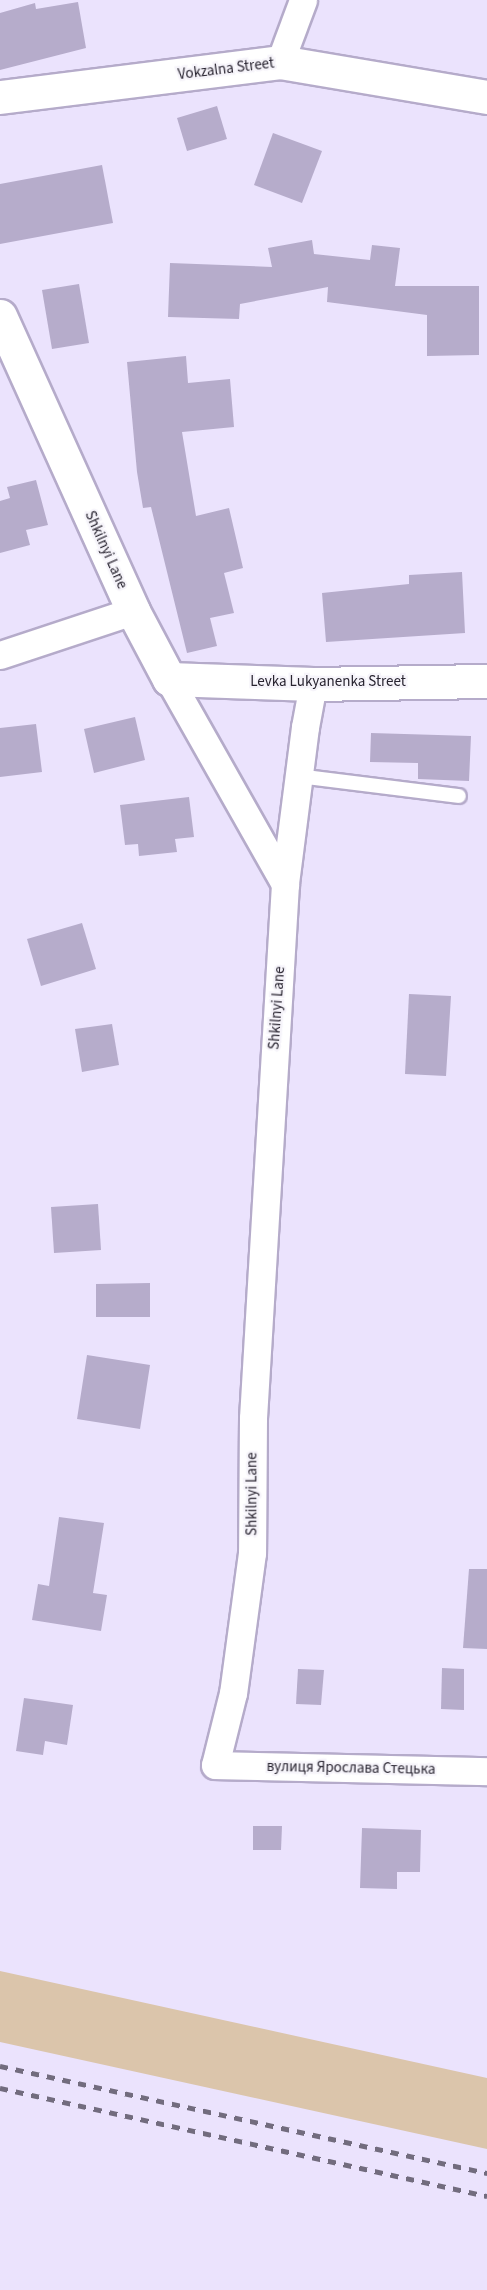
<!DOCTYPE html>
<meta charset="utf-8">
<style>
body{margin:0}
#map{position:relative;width:487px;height:2290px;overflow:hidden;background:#ebe3fd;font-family:"Source Sans 3",sans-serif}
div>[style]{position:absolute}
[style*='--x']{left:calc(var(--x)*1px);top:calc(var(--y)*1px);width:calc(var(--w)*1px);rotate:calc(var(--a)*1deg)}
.green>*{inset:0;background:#dbc5ab}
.building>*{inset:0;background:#b6accb}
.roads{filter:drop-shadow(2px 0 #b5abca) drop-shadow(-2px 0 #b5abca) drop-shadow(0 2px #b5abca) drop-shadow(0 -2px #b5abca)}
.lane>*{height:14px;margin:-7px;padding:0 7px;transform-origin:7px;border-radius:7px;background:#fff}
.street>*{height:27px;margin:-13.5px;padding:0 13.5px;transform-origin:13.5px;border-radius:13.5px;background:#fff}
.secondary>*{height:33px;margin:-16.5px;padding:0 16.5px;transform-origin:16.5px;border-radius:16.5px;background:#fff}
.rail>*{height:4.5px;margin-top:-2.25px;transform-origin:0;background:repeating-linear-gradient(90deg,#726c7e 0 8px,transparent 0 16px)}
span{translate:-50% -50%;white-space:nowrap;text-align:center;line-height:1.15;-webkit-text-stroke:4.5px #f6f4fa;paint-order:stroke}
.street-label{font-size:15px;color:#282430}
</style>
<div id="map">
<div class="green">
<i style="clip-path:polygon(0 1971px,487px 2078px,487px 2149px,0 2042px)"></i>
</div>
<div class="building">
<i style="clip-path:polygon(78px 2px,86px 48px,0 70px,0 13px,35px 3px,36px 9px)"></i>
<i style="clip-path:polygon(217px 106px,227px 139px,187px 151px,177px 118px)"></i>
<i style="clip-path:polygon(273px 133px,322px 151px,302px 203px,254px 185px)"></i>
<i style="clip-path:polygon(102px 165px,113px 223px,0 244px,0 184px)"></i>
<i style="clip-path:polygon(312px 240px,314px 254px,370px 260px,372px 245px,400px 248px,395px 286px,479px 286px,479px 355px,427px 356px,427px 315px,327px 302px,328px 287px,240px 304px,239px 319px,168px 317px,170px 263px,272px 267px,268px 248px)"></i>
<i style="clip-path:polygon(79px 284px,89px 343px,52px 349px,42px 290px)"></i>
<i style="clip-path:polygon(186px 356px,188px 383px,230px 379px,234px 427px,182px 432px,196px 516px,229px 508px,243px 568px,224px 573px,234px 613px,210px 618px,217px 646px,187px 653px,151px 507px,143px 508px,137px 472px,127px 362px)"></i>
<i style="clip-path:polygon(36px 480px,48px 525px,26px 530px,30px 545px,0 553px,0 501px,10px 498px,7px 487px)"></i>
<i style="clip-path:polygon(462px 572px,465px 633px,326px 642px,322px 593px,409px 584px,409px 575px)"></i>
<i style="clip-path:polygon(135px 717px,145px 760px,94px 773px,84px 729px)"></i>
<i style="clip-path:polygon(36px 724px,42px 772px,0 777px,0 728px)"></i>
<i style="clip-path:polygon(371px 733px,471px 736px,469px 781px,418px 779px,418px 763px,370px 762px)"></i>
<i style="clip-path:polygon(189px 797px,194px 837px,175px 839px,177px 852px,139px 856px,138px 844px,125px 845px,120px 805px)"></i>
<i style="clip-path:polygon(82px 923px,96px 969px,41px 986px,27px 939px)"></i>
<i style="clip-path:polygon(409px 994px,451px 996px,446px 1076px,405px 1074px)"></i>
<i style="clip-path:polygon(112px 1024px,119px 1065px,82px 1072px,75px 1029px)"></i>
<i style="clip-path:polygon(98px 1204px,101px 1250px,54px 1253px,51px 1207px)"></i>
<i style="clip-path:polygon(150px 1283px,150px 1317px,96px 1317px,96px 1284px)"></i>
<i style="clip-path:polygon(87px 1355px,150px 1365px,140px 1429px,77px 1419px)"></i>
<i style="clip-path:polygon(59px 1517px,104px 1523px,93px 1593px,107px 1595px,101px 1631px,32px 1620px,38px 1584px,49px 1586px)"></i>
<i style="clip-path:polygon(469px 1569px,487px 1569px,487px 1649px,463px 1648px)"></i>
<i style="clip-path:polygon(442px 1668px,464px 1669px,464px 1710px,441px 1709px)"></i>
<i style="clip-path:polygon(298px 1669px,324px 1670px,321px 1705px,296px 1704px)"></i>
<i style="clip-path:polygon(24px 1698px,73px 1705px,67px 1745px,45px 1741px,43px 1755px,16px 1751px)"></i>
<i style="clip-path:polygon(253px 1826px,282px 1826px,281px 1850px,253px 1850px)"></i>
<i style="clip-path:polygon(362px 1828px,421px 1830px,420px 1872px,397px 1872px,397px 1889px,360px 1888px)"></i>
</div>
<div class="roads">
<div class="lane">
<i style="--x:298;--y:776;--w:162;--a:7.1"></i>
</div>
<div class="street">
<i style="--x:280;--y:62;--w:66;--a:-69.6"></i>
<i style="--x:0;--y:655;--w:140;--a:-18.3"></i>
<i style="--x:169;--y:679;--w:236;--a:60.5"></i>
<i style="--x:313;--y:684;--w:44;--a:100.5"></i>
<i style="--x:305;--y:727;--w:158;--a:97.3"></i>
<i style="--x:285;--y:884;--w:535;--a:93.43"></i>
<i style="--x:253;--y:1418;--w:135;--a:90.4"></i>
<i style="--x:252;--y:1553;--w:141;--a:97.7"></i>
<i style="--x:233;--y:1693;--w:74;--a:104"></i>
<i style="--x:215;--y:1765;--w:272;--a:1.3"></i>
</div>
<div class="secondary">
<i style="--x:0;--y:97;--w:282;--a:-7.1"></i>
<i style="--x:280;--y:62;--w:210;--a:9.6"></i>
<i style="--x:0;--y:316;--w:324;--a:65.7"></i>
<i style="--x:133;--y:611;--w:77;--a:62.1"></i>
<i style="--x:169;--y:679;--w:144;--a:2"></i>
<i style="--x:313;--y:684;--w:174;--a:-1"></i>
</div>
</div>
<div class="rail">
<i style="--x:0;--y:2066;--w:499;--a:12.4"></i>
<i style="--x:0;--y:2088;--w:499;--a:12.5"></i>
</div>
<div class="street-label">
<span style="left:226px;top:69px;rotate:-7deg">Vokzalna Street</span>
<span style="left:106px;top:550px;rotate:66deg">Shkilnyi Lane</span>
<span style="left:328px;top:682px">Levka Lukyanenka Street</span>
<span style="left:277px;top:1008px;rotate:-86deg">Shkilnyi Lane</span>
<span style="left:252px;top:1494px;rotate:-90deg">Shkilnyi Lane</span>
<span style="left:351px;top:1768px;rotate:1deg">вулиця Ярослава Стецька</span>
</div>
</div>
